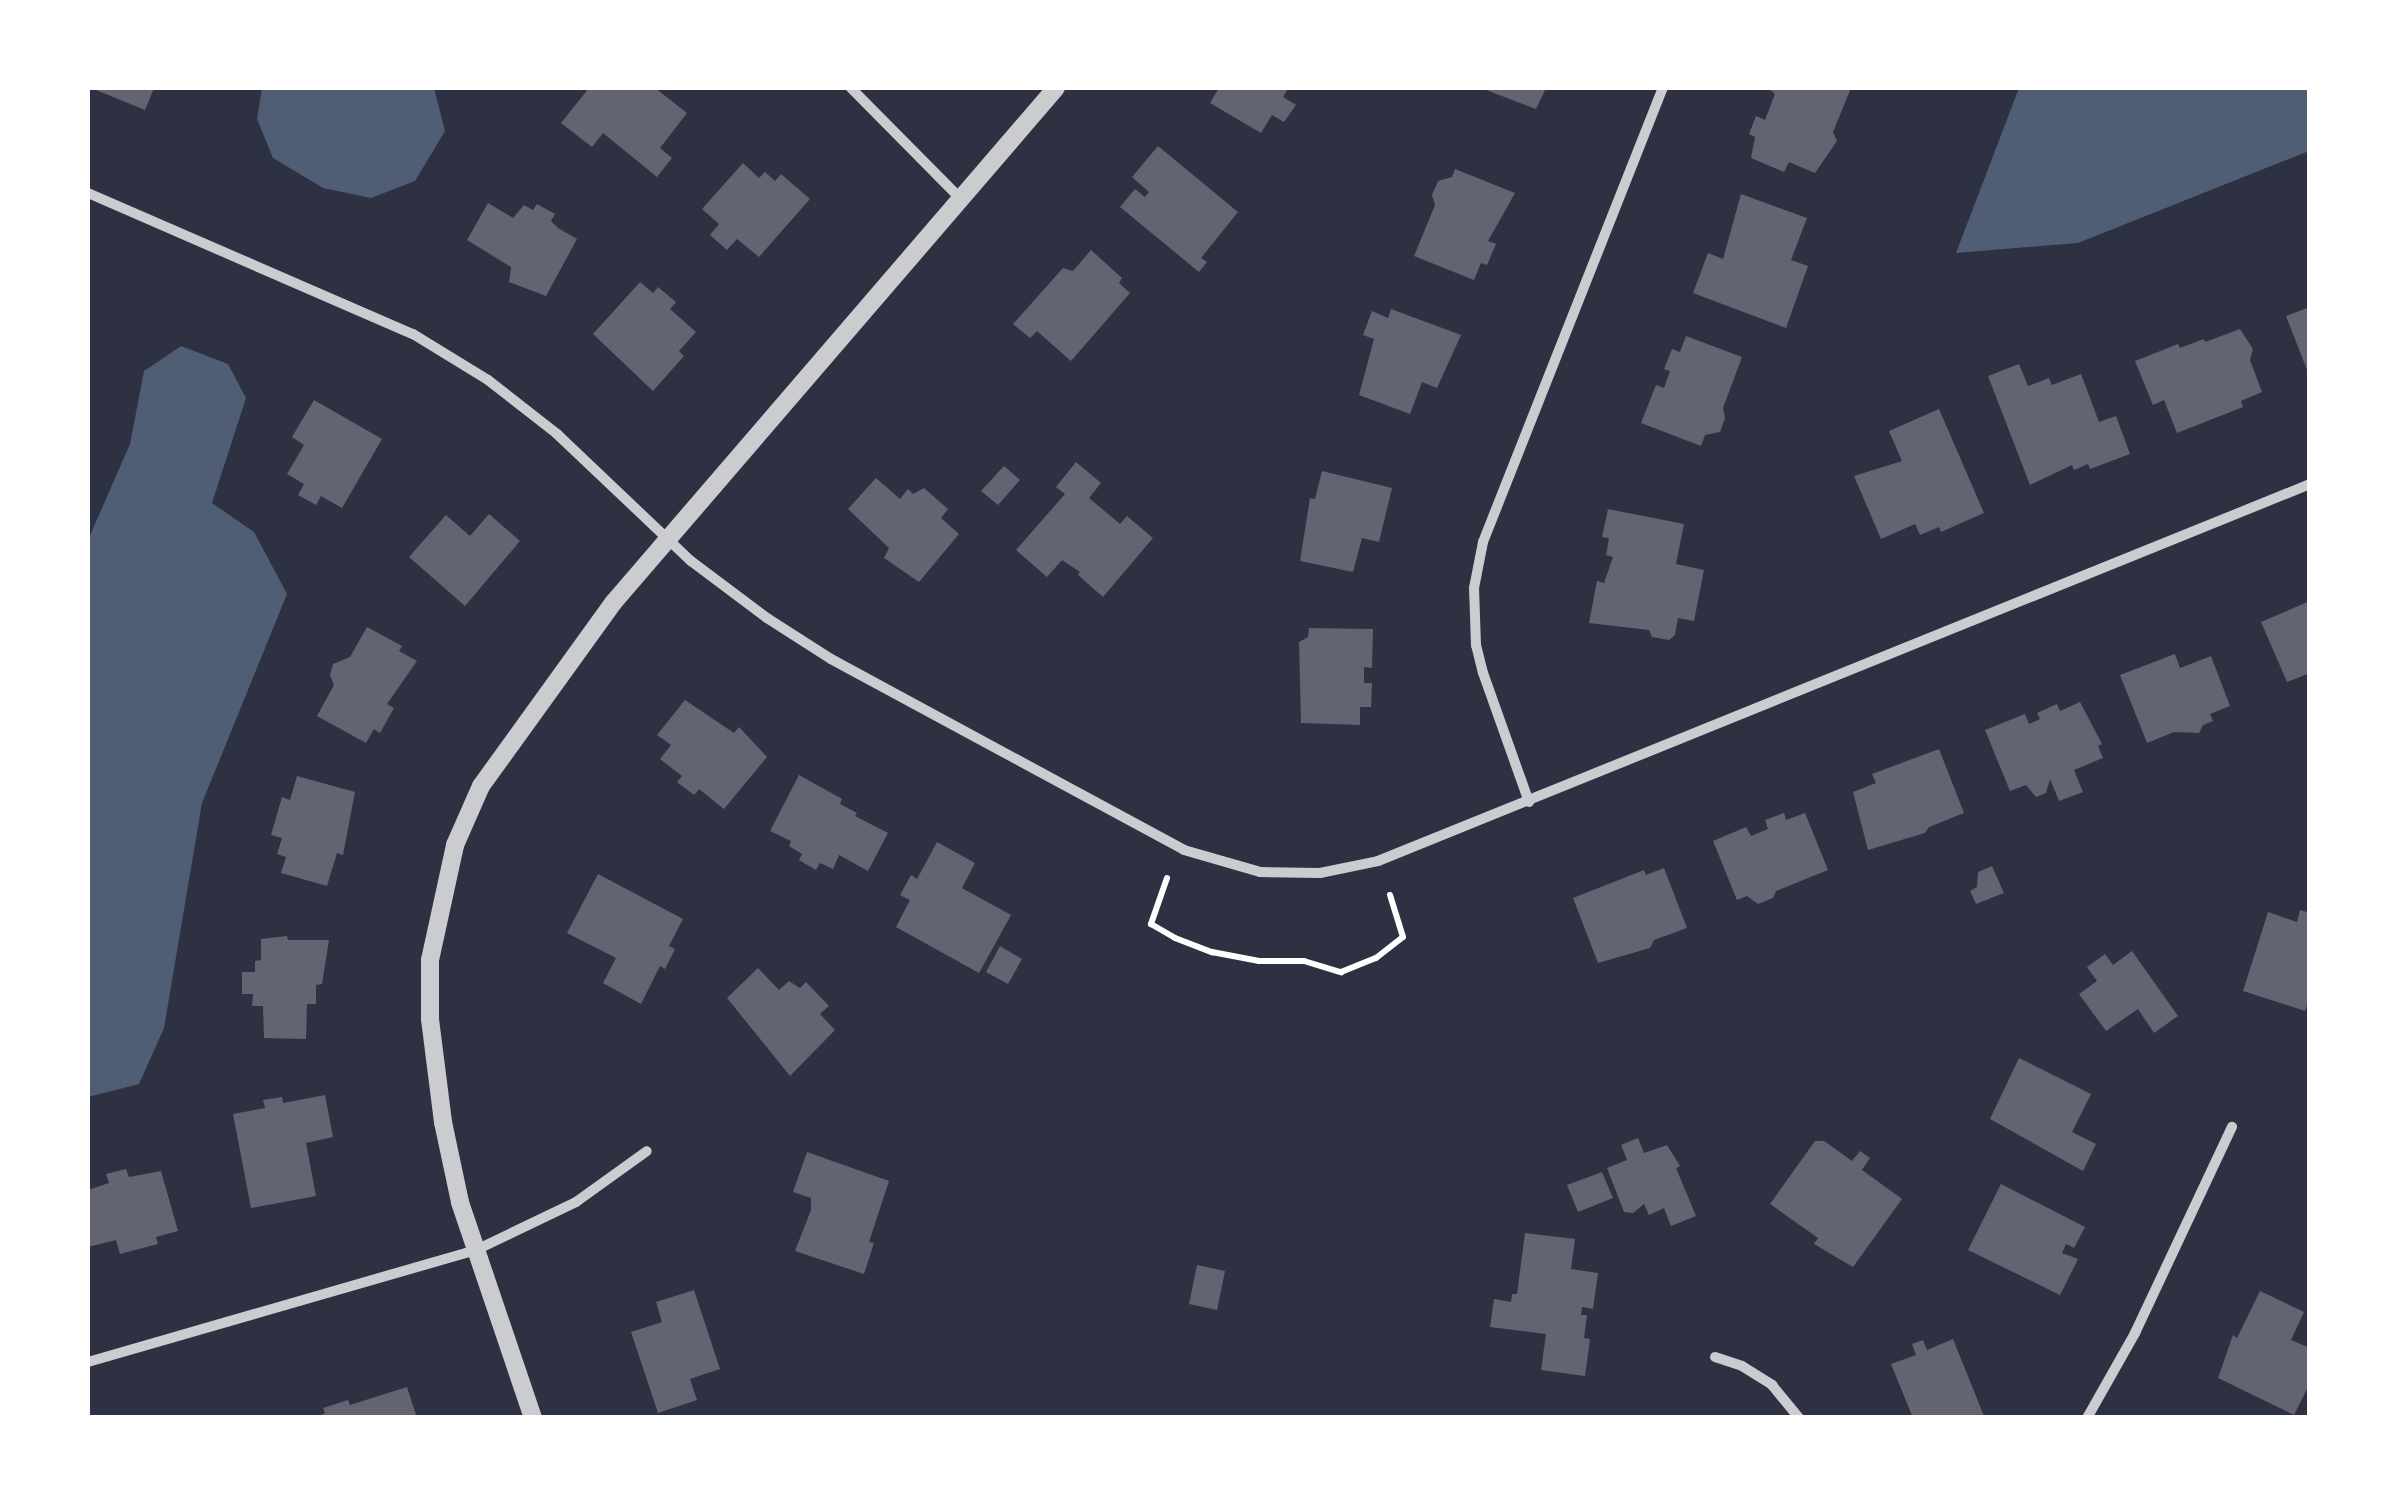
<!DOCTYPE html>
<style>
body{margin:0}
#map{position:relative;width:2397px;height:1505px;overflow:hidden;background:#2d3142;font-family:"Asap Condensed",sans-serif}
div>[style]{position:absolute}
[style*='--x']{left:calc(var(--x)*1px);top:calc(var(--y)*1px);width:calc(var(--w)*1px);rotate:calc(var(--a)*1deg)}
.water>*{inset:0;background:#4f5d75}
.building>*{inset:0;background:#626471}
.path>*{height:6px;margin:-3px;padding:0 3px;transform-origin:3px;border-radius:3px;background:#fff}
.minor>*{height:10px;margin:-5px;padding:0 5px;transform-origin:5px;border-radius:5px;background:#caccd0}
.tertiary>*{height:18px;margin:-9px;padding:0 9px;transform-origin:9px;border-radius:9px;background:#caccd0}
span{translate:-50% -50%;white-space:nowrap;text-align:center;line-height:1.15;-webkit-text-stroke:8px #fff;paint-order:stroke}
.frame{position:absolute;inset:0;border:90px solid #fff;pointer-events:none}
</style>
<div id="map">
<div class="water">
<i style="clip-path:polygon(262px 88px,434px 88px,445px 131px,415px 181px,371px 198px,323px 188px,273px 158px,257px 119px)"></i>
<i style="clip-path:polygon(2019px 88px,2309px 88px,2309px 151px,2078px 243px,1956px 253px)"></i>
<i style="clip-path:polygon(181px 346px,228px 364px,246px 398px,212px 503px,254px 532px,287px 594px,202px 803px,164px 1028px,139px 1084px,88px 1097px,88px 540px,130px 444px,144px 371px)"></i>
</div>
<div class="building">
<i style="clip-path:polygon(91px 88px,154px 88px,145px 110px)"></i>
<i style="clip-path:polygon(589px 88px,655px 88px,687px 113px,660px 148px,672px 158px,657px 177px,603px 133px,592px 147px,561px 123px)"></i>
<i style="clip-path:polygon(1219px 88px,1288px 88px,1283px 97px,1296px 105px,1284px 122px,1272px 115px,1261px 133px,1210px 103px)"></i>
<i style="clip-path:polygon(1481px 88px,1546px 88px,1536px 109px)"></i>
<i style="clip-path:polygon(1768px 88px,1851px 88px,1833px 132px,1837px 141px,1815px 173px,1789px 162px,1784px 172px,1751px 158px,1755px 137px,1749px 134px,1756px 116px,1765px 120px,1775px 94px)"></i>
<i style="clip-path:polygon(1158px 146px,1238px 212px,1201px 258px,1207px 262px,1199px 272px,1120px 207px,1135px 189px,1145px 197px,1149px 192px,1132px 177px)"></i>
<i style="clip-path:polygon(743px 163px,759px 178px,765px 172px,775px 181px,781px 174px,810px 199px,759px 257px,737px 239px,727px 250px,710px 235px,719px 224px,702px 209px)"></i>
<i style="clip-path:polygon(1455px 169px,1515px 193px,1488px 241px,1496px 244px,1487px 265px,1481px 263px,1474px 280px,1414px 256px,1435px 205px,1432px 195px,1438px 181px,1452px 177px)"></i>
<i style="clip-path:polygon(1741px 194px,1807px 218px,1791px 260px,1808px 266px,1786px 328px,1693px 293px,1708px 253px,1723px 259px)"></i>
<i style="clip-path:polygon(488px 203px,513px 218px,524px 205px,533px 210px,537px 204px,555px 214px,551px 221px,558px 228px,577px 239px,546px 296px,509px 282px,511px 267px,467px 240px)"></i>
<i style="clip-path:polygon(1091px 250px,1122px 278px,1119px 283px,1130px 293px,1071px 361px,1037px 331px,1030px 338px,1013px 324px,1063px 268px,1073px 271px)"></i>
<i style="clip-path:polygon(640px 282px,653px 293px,658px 287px,676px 302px,670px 309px,696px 332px,679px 351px,684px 356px,653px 391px,593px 334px)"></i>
<i style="clip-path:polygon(2310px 307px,2310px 375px,2309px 375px,2286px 316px)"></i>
<i style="clip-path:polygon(1391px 309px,1461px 335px,1437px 388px,1422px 382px,1410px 414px,1359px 395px,1374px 339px,1363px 335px,1372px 311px,1388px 318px)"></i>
<i style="clip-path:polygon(2240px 329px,2253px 349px,2250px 360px,2262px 392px,2241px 401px,2243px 407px,2177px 433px,2164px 400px,2153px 405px,2135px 361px,2178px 344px,2180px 348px,2204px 339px,2205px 342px)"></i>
<i style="clip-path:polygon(1686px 336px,1742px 357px,1723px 408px,1725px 418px,1720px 432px,1705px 435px,1701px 446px,1641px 423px,1656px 385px,1664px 388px,1670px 371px,1664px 369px,1672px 349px,1680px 352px)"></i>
<i style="clip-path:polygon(2019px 364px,2028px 386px,2049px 378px,2052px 385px,2081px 374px,2099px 422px,2116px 416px,2130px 454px,2090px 469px,2088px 464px,2074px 470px,2072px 465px,2030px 485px,1988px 376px)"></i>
<i style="clip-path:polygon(314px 400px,382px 439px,342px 508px,321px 496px,316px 505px,298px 495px,304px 484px,287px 474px,304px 445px,292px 437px)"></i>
<i style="clip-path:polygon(1939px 409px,1984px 513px,1941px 532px,1939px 527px,1920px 535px,1915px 524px,1881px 539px,1854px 476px,1902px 461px,1889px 431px)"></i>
<i style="clip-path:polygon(1076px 462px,1101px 483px,1089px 498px,1120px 524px,1127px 516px,1153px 538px,1103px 597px,1078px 575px,1080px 572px,1062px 560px,1047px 577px,1016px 550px,1065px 494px,1056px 487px)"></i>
<i style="clip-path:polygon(1004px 466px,1020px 480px,998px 505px,981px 491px)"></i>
<i style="clip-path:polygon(1322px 471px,1392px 488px,1379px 542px,1362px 538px,1353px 572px,1300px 561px,1310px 498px,1315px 499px)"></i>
<i style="clip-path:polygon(876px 478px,900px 499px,908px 489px,913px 494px,924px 488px,948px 509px,941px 518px,959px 534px,919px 582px,884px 558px,889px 548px,848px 509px)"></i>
<i style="clip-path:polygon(1608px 509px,1684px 524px,1676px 564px,1704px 570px,1694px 621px,1678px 618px,1675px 635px,1669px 640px,1652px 637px,1649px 630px,1589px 623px,1597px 581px,1604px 583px,1613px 557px,1606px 555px,1609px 538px,1602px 537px)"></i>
<i style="clip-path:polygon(489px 514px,520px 541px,465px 606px,409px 557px,446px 515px,470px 536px)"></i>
<i style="clip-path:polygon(2310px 601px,2310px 673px,2287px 682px,2261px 622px)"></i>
<i style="clip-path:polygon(367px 627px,402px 646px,399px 651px,417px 661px,387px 704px,394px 708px,380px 733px,374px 729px,366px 743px,317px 716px,334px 685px,330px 675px,333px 664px,350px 657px)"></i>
<i style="clip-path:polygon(1309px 628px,1373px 629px,1372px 668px,1364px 667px,1364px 683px,1372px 683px,1371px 707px,1360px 707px,1360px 725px,1301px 723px,1299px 642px,1308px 637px)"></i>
<i style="clip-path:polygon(2175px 654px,2180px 668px,2211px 656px,2230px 706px,2210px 714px,2213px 721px,2203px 725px,2199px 733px,2174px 732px,2147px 743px,2120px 675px)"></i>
<i style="clip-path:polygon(685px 700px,734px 733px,739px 727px,767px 757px,724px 809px,699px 789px,694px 795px,677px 782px,682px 776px,660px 759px,671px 745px,657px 735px)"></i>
<i style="clip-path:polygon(2080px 702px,2102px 744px,2098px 746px,2103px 758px,2074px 770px,2083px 792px,2059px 801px,2050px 779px,2046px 793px,2036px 797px,2026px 785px,2010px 791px,1985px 730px,2025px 714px,2029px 724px,2040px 719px,2037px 713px,2057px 704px,2060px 711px)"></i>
<i style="clip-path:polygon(1939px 749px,1964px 813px,1929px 827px,1925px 833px,1868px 850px,1853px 792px,1876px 783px,1872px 774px)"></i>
<i style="clip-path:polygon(799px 775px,842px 799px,840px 804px,857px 813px,855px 816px,888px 833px,868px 871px,839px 855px,833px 869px,820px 863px,816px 870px,799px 860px,802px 854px,789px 846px,791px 841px,770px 831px)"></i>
<i style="clip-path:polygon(297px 776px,355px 792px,343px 855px,337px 853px,327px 886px,281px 873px,286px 857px,277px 854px,282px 838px,271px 835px,282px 797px,290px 800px)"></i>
<i style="clip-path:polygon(1784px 813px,1786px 820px,1805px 813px,1828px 870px,1776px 891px,1773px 898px,1758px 904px,1747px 896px,1737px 900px,1713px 841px,1746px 827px,1751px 836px,1768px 829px,1765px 820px)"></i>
<i style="clip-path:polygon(937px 842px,975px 863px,962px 888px,1011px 915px,979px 973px,896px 927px,910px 900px,900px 895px,911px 875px,917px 879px)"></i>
<i style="clip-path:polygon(1992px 866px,2004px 893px,1976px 904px,1970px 891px,1977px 887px,1978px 872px)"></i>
<i style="clip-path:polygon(1664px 868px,1687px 928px,1654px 940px,1650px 948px,1598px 963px,1573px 898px,1644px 870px,1646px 875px)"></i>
<i style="clip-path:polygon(598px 874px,683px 919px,669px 946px,675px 949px,665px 969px,660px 966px,641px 1004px,603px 983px,616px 958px,567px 933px)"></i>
<i style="clip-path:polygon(2300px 910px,2310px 913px,2310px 997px,2305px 1011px,2243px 991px,2268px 912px,2297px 922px)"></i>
<i style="clip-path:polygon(287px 936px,288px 940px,329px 940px,322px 984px,316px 985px,316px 1004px,307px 1004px,306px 1039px,264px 1038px,263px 1006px,252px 1006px,253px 994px,242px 994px,242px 972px,255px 972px,255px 961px,261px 960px,261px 939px)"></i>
<i style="clip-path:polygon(1000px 946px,1022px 959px,1008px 984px,986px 972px)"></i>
<i style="clip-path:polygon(2132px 951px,2178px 1016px,2154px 1033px,2138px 1009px,2106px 1031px,2079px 994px,2097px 981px,2087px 967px,2105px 954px,2113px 965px)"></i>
<i style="clip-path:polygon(758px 968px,779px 990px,789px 981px,800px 988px,806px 982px,829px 1006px,820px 1014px,835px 1030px,790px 1076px,727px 998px)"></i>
<i style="clip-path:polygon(2019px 1058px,2091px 1094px,2072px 1132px,2096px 1144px,2083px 1171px,1990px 1119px)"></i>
<i style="clip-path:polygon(325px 1095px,333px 1137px,306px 1143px,316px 1196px,251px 1208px,233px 1114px,265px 1108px,263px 1100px,282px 1097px,283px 1103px)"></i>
<i style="clip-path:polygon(1638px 1138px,1644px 1153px,1667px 1145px,1680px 1166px,1676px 1168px,1696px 1216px,1671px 1226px,1664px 1208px,1649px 1215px,1644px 1204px,1633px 1213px,1624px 1212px,1607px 1168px,1627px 1160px,1621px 1145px)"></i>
<i style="clip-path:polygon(1815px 1141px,1824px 1141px,1852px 1161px,1860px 1151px,1870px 1158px,1862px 1170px,1902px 1199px,1853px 1267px,1814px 1244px,1818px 1238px,1770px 1204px)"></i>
<i style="clip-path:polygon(807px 1152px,889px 1181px,869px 1242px,874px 1243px,864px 1274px,795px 1251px,811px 1210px,811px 1198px,793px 1192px)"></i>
<i style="clip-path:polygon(126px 1169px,129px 1177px,161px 1171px,178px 1231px,156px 1237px,158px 1244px,120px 1254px,116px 1240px,88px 1247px,88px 1190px,109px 1183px,106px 1174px)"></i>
<i style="clip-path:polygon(1602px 1172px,1613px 1198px,1578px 1212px,1567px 1185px)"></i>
<i style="clip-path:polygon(2001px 1184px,2085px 1227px,2074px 1248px,2066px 1244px,2062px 1253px,2078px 1259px,2060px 1295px,1968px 1250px)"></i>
<i style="clip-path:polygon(1525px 1233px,1575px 1239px,1571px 1269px,1598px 1273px,1593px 1309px,1582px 1307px,1581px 1315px,1587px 1315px,1584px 1338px,1590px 1339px,1585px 1376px,1541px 1370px,1546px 1334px,1490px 1327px,1494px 1299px,1511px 1302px,1512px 1294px,1517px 1294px)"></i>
<i style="clip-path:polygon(1197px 1265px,1225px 1271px,1217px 1310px,1189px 1304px)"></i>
<i style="clip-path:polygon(694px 1290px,720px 1369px,690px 1379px,697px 1400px,658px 1413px,631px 1332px,662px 1322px,656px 1302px)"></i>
<i style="clip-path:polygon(2260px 1291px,2304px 1312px,2291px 1340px,2310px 1348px,2310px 1383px,2294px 1415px,2218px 1378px,2233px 1335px,2237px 1338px)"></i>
<i style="clip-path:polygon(1953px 1339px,1984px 1416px,1913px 1418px,1891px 1364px,1916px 1355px,1912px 1344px,1923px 1340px,1927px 1350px)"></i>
<i style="clip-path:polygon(407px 1387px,417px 1418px,315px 1418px,325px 1413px,323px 1408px,348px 1400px,350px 1405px)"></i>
</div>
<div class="path">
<i style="--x:1167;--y:878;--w:49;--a:109.2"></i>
<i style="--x:1151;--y:924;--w:28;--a:30"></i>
<i style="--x:1175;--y:938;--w:40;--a:21"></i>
<i style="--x:1212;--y:952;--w:48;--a:10.8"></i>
<i style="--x:1259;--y:961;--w:45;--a:0"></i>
<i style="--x:1304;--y:961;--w:39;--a:17"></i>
<i style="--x:1341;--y:972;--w:38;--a:-22"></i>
<i style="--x:1376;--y:958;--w:34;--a:-38"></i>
<i style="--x:1403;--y:937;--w:44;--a:-107.2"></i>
</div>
<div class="minor">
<i style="--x:851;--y:88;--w:156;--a:45.3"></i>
<i style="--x:88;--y:193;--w:354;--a:23.5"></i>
<i style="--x:413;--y:334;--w:88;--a:31.5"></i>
<i style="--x:488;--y:380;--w:88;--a:38"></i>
<i style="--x:557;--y:434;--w:185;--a:43.5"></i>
<i style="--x:691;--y:561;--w:95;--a:36.9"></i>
<i style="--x:767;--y:618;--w:76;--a:32.6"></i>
<i style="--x:831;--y:659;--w:401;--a:28.4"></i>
<i style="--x:1184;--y:850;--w:79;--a:16.1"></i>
<i style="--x:1260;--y:872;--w:60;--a:1"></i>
<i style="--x:1320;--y:873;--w:59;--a:-11.7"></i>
<i style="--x:1378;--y:861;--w:1005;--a:-22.02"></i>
<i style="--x:1529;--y:802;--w:137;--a:-109.6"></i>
<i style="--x:1483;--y:673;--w:29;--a:-104"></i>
<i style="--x:1476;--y:645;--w:57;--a:-92"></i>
<i style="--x:1474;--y:588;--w:47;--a:-78.9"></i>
<i style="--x:1483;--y:542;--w:488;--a:-68.4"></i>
<i style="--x:1715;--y:1357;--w:28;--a:18"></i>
<i style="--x:1742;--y:1366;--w:36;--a:32"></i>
<i style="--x:1772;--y:1385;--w:43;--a:50.7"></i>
<i style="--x:88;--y:1362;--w:404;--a:-16.1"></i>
<i style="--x:476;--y:1250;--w:111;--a:-25.6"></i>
<i style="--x:576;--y:1202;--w:87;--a:-35.7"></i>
<i style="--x:2087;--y:1418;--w:98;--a:-60.5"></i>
<i style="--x:2135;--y:1333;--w:228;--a:-64.8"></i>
</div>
<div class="tertiary">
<i style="--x:533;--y:1418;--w:228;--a:-108.7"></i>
<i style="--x:460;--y:1202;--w:82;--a:-102"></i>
<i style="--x:443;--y:1122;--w:104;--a:-97.2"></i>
<i style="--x:430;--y:1019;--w:59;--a:-90"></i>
<i style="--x:430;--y:960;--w:118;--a:-77.7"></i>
<i style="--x:455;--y:845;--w:64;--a:-66.2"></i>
<i style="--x:481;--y:786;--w:226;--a:-54.2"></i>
<i style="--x:613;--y:603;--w:679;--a:-49.3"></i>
</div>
<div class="frame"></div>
</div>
